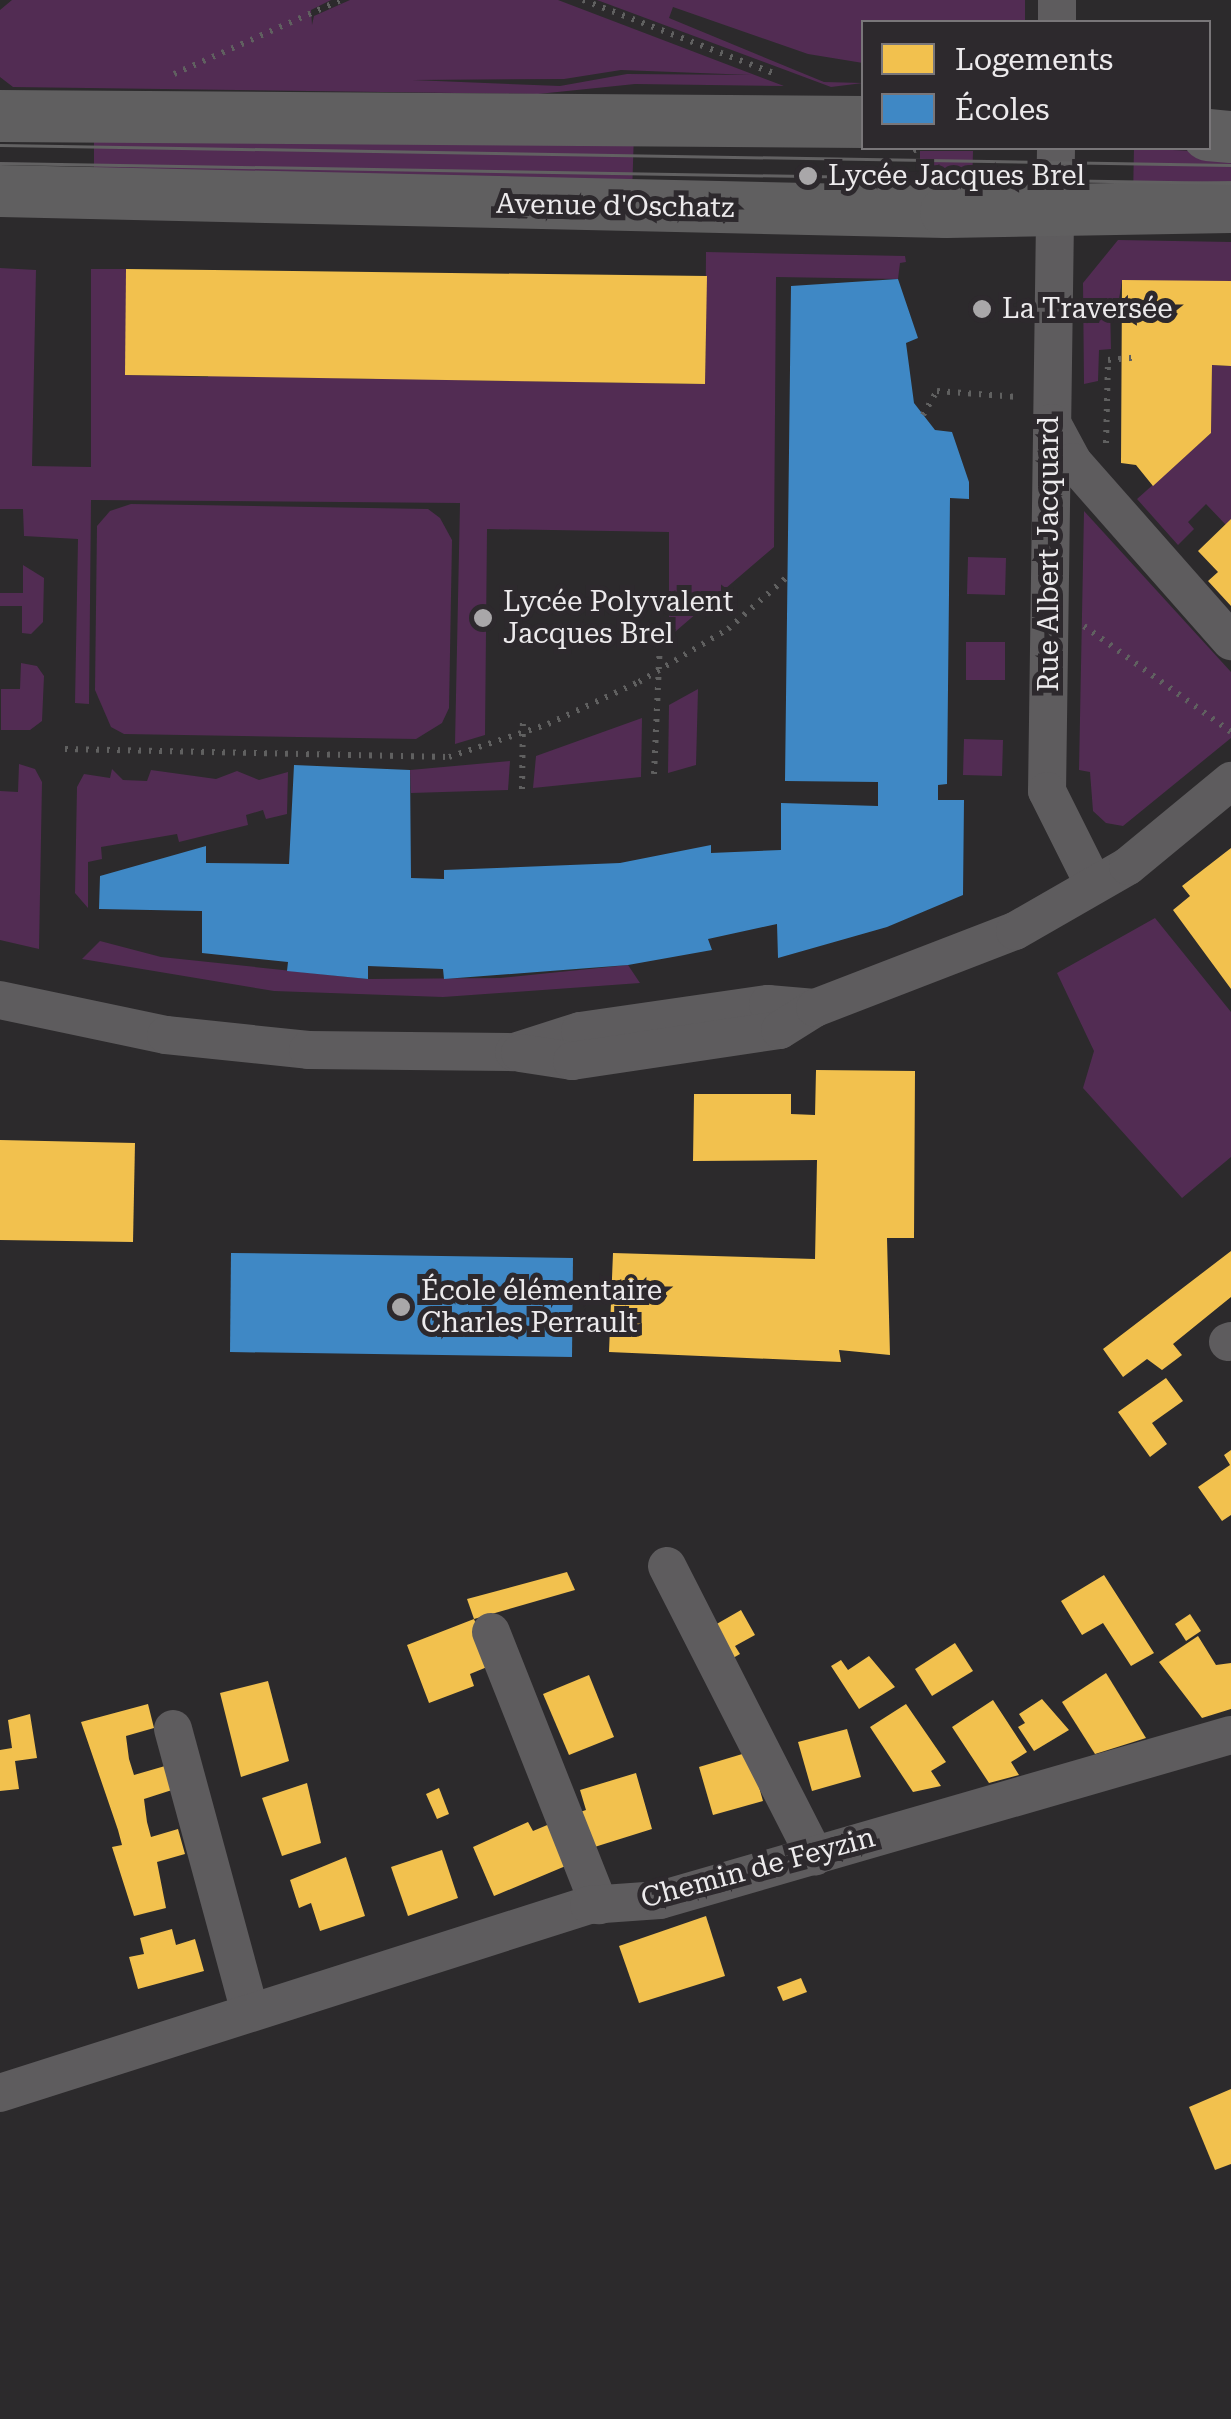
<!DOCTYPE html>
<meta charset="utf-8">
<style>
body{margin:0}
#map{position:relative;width:1231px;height:2419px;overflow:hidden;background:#2c2a2c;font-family:"Roboto Serif",serif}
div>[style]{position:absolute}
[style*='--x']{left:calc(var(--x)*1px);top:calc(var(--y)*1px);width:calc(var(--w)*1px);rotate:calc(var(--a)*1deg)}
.green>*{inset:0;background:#522c53}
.homes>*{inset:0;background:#f2c14e}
.schools>*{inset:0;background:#3f88c5}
.path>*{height:6px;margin-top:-3px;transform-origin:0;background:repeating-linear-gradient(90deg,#606060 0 2.5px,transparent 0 10.5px)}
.street>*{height:38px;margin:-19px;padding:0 19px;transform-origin:19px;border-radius:19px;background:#5e5c5e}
.secondary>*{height:52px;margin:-26px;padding:0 26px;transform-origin:26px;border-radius:26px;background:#605f60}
.tram>*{height:2.5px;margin:-1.25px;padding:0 1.25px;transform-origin:1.25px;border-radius:1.25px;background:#626162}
.dots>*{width:28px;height:28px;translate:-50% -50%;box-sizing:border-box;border:5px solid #2d292d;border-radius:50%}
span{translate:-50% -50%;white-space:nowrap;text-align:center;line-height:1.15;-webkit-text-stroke:10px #2d292d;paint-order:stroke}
.poi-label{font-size:28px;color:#eceaec}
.left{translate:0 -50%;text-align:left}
.street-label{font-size:28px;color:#eceaec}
.legend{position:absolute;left:861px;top:20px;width:350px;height:130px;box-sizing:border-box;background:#2d292d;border:2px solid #797679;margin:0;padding:12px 18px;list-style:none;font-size:30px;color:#eceaec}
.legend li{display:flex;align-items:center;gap:20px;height:50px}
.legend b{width:50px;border:2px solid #797679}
</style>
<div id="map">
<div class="green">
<i style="clip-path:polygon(evenodd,12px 0,331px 0,311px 10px,312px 25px,314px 16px,350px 0,558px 0,784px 86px,635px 84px,538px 94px,13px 87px,0 77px,0 10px,12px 0,621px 70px,752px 75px,627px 74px,560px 86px,412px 80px,564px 79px,621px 70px)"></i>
<i style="clip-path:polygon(597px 0,1025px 0,1025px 22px,864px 22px,863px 63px,808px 54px,673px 7px,669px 18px,824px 82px,863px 83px,831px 87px)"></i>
<i style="clip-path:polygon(94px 132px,634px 132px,632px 195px,94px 179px)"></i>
<i style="clip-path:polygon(1134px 148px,1231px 153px,1231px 190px,1133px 197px)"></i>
<i style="clip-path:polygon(920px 151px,973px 151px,972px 186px,920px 183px)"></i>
<i style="clip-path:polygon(1118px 240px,1231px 242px,1231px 281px,1122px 281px,1118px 305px,1110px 306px,1111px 349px,1099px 350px,1098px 381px,1084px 384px,1083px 283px)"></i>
<i style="clip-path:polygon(706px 252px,905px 256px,906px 262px,900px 263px,898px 279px,776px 277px,774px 547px,669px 637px,669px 532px,487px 529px,485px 735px,455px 744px,460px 503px,91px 500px,89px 704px,75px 703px,78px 539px,24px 536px,23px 509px,0 509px,0 268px,36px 270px,32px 466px,91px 467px,91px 269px,126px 269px,126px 375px,208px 377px,212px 335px,291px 377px,374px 379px,456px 273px,456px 380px,705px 384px)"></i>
<i style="clip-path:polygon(1212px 365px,1231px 366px,1231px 519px,1226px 525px,1206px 504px,1188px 522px,1194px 529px,1178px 545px,1137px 499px,1211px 433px)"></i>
<i style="clip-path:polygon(131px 504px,428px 509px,440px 518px,452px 540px,449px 708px,442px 723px,416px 739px,124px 734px,111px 727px,95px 690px,97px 526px,110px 511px)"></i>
<i style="clip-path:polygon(1084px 511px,1231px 672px,1231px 738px,1123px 826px,1106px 823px,1093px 811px,1090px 772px,1079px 770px)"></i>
<i style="clip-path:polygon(968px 557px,1006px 558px,1005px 595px,967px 594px)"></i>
<i style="clip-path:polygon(23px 565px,44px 578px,43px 622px,31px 634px,22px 633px,22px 606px,0 606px,0 593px,23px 593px)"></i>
<i style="clip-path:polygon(966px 642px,1005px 642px,1005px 680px,966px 680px)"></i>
<i style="clip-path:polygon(21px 663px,37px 666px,44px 676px,42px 721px,30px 730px,1px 730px,1px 689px,20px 689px)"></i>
<i style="clip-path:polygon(698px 689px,696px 765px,668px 773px,669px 705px)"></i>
<i style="clip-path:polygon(642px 718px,641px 777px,533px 788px,536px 756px)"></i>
<i style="clip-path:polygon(964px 739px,1003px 740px,1002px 776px,963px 775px)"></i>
<i style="clip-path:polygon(510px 761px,508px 790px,411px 793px,410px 770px)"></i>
<i style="clip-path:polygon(19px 764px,35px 769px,42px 782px,39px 949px,0 940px,0 791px,18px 792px)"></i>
<i style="clip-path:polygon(112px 769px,123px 780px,147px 781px,151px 770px,216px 779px,237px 771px,259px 780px,288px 772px,287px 814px,266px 819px,263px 810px,246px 815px,248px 825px,179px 842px,177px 834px,101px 847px,102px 859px,88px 862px,88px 908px,75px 893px,77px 787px,84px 774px,110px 778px)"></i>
<i style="clip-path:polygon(1155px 918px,1231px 1012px,1231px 1157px,1182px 1198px,1083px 1088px,1094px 1051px,1057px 973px)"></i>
<i style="clip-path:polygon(100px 941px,161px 957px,368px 979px,500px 978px,628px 965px,640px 983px,443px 997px,274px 991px,82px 959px)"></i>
</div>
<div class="homes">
<i style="clip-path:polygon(126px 269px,707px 276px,705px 384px,125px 375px)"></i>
<i style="clip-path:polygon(1122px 280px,1231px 281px,1231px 366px,1212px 365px,1211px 433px,1153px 486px,1136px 465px,1121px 463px)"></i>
<i style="clip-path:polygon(1231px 519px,1231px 606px,1208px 581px,1218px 572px,1198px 551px)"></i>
<i style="clip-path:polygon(1231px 848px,1231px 989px,1173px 910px,1190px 896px,1182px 886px)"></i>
<i style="clip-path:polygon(816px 1070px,915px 1071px,914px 1238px,887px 1238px,890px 1355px,839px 1350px,841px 1362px,609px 1352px,613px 1253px,815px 1259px,817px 1160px,693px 1161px,694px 1094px,791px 1094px,791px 1114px,815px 1115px)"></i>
<i style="clip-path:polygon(0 1140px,135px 1143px,133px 1242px,0 1240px)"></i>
<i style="clip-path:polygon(1231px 1251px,1231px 1297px,1173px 1344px,1182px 1355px,1162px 1370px,1147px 1359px,1123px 1377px,1103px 1349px)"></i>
<i style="clip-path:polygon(1166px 1378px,1183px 1401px,1152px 1423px,1167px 1444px,1150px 1457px,1118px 1412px)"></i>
<i style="clip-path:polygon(1231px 1450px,1231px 1515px,1222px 1521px,1198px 1487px,1230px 1465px,1224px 1455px)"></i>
<i style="clip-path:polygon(567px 1572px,575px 1590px,474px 1619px,467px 1599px)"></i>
<i style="clip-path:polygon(1104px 1575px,1154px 1653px,1131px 1666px,1103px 1623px,1082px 1635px,1061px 1601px)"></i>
<i style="clip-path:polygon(741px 1610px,755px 1635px,735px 1646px,740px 1654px,726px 1662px,708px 1629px)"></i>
<i style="clip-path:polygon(1190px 1614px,1201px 1631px,1186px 1641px,1175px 1624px)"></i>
<i style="clip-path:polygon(474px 1619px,492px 1665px,470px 1674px,474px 1686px,429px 1703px,407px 1645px)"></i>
<i style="clip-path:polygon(1198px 1636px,1216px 1665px,1231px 1663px,1231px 1709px,1202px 1718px,1159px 1662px)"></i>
<i style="clip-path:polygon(955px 1643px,973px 1671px,932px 1696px,915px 1669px)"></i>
<i style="clip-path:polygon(869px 1656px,895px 1687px,859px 1709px,831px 1666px,841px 1660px,848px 1670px)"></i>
<i style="clip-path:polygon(1106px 1673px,1146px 1738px,1095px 1754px,1062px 1702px)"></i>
<i style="clip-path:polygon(589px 1675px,614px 1737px,569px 1755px,543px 1694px)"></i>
<i style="clip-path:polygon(268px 1681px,289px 1761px,241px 1777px,220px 1693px)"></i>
<i style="clip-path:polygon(1042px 1699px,1069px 1730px,1034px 1751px,1018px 1727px,1025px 1723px,1019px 1714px)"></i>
<i style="clip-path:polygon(993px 1700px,1027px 1752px,1011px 1762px,1019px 1775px,989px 1783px,952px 1727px)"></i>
<i style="clip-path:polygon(148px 1704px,154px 1728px,126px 1736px,129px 1759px,134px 1775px,165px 1766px,172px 1790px,144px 1799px,147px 1822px,151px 1837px,178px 1829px,185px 1854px,157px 1862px,166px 1908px,134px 1916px,112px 1847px,122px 1845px,118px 1830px,81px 1722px)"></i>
<i style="clip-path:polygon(906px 1704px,946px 1762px,931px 1771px,941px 1786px,913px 1792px,870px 1727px)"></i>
<i style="clip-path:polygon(30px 1714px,37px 1758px,15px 1761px,19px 1789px,0 1791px,0 1750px,12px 1748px,8px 1720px)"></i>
<i style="clip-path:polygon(847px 1729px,861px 1777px,812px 1791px,798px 1742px)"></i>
<i style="clip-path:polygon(749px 1752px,763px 1801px,713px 1815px,699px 1767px)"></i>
<i style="clip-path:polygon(636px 1773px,652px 1829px,585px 1850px,571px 1815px,586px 1810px,580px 1790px)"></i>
<i style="clip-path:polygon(307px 1783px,321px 1843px,282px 1856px,262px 1798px)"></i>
<i style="clip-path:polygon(439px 1788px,449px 1814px,437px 1819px,426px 1794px)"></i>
<i style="clip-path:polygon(528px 1822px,533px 1831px,552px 1823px,568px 1865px,494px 1896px,473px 1847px)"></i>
<i style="clip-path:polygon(442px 1850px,458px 1898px,408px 1916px,391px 1867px)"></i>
<i style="clip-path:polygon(346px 1857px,365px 1916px,320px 1931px,311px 1903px,299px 1908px,290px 1880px)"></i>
<i style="clip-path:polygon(706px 1916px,725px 1976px,639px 2003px,619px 1946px)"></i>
<i style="clip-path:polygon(172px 1929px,176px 1945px,195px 1939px,204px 1971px,138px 1989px,129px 1957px,144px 1954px,140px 1938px)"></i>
<i style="clip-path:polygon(801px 1978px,807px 1992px,783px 2001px,777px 1987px)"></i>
<i style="clip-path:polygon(1231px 2089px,1231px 2164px,1215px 2170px,1189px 2107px)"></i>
</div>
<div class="schools">
<i style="clip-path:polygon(898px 279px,918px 338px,906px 343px,914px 403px,935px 430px,952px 432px,969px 482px,969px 499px,950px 498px,947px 784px,938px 785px,938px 800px,964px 800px,963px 895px,887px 927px,778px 958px,777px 924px,708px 939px,712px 950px,628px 965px,444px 979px,443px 969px,368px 966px,368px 979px,287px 971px,288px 962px,202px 953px,202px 911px,99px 909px,100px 876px,206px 846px,206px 863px,289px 864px,294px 765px,410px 770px,411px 878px,444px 879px,444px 870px,620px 863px,711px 845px,711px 853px,781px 850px,781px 803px,878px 806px,878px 782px,785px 781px,791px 286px)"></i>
<i style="clip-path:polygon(231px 1253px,573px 1258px,572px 1357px,230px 1352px)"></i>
</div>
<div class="path">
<i style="--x:583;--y:0;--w:209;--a:21"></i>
<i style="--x:174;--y:74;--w:183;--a:-23.9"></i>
<i style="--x:913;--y:151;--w:6;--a:-31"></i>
<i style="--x:923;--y:415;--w:28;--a:-60"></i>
<i style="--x:937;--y:391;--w:81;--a:4.2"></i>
<i style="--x:1106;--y:443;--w:83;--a:-88.6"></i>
<i style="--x:1108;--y:360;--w:25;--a:-5"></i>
<i style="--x:1084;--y:626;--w:181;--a:35.8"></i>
<i style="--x:65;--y:749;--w:384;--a:1.2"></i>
<i style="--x:449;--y:757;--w:104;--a:-18.4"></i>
<i style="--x:548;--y:724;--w:100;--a:-24.8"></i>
<i style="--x:639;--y:682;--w:104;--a:-30.8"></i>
<i style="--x:728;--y:629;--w:79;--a:-41.4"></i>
<i style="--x:654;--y:774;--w:131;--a:-87.4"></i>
<i style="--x:522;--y:789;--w:70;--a:-89.2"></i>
</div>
<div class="street">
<i style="--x:1057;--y:0;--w:22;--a:90"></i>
<i style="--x:1056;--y:148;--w:643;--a:90.8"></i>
<i style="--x:1047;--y:791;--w:105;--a:63.4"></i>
<i style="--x:1052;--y:423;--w:44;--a:61.7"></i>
<i style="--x:1073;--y:462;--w:239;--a:48.6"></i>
<i style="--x:0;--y:1000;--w:170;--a:11.9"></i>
<i style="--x:166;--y:1035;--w:143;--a:6"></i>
<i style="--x:308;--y:1050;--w:206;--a:0.6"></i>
<i style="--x:514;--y:1052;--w:69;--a:-17.7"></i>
<i style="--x:580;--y:1031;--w:190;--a:-8.2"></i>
<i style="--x:768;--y:1004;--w:47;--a:4.9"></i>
<i style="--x:520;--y:1053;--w:53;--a:8.7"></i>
<i style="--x:572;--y:1061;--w:210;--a:-8.5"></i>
<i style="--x:780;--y:1030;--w:41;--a:-32.2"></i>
<i style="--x:815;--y:1008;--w:214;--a:-21.1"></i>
<i style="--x:1015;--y:931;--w:130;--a:-29.9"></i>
<i style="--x:1128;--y:866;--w:134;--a:-39.5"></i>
<i style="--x:1228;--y:1342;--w:3;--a:-18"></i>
<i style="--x:667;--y:1566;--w:326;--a:63"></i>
<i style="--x:491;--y:1632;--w:294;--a:68.4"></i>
<i style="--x:173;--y:1729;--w:294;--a:74.8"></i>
<i style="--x:0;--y:2093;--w:618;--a:-17.7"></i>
<i style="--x:589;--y:1905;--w:71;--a:-4"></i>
<i style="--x:660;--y:1900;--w:594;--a:-16.12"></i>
</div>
<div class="secondary">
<i style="--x:0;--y:116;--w:864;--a:0.4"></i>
<i style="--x:1208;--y:135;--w:23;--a:5"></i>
<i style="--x:0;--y:191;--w:946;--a:1.27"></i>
<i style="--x:946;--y:212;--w:285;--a:-1"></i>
</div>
<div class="tram">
<i style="--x:0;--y:145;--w:1231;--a:0.93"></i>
<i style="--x:0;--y:163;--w:1231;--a:0.93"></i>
</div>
<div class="dots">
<i style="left:808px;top:176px;background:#a9a7a9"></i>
<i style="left:982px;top:309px;background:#a9a7a9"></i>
<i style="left:483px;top:618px;background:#a9a7a9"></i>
<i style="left:401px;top:1307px;background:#a9a7a9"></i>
</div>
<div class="poi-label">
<span class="left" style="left:828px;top:176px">Lycée Jacques Brel</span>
<span class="left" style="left:1002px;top:309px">La Traversée</span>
<span class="left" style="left:503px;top:618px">Lycée Polyvalent<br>Jacques Brel</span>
<span class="left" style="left:421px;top:1307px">École élémentaire<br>Charles Perrault</span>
</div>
<div class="street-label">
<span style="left:615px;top:206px;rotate:1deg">Avenue d'Oschatz</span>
<span style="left:1049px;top:554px;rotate:-90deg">Rue Albert Jacquard</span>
<span style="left:758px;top:1868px;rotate:-15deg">Chemin de Feyzin</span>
</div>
<ul class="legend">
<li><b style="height:28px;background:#f2c14e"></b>Logements</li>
<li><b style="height:28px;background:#3f88c5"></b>Écoles</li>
</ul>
</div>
